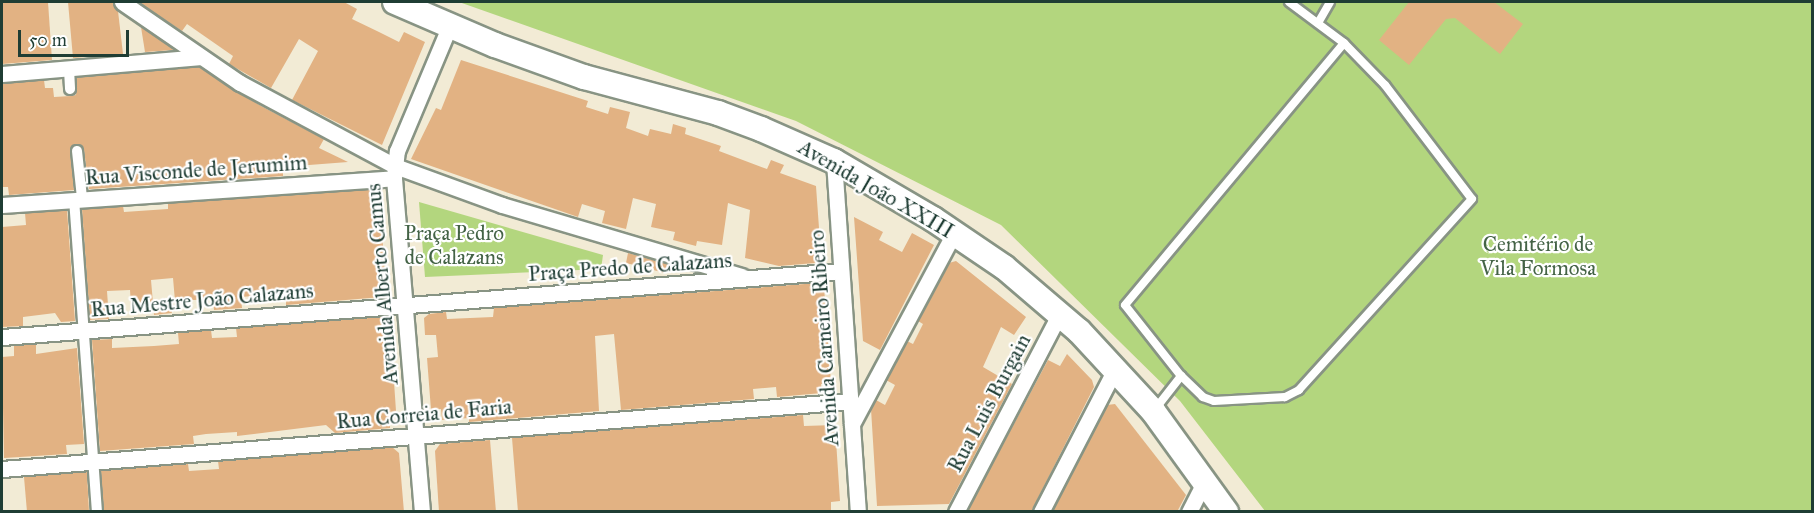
<!DOCTYPE html>
<meta charset="utf-8">
<style>
body{margin:0}
#map{position:relative;width:1814px;height:513px;overflow:hidden;background:#f2ebd5;font-family:"IM FELL Great Primer",serif}
div>[style]{position:absolute}
[style*='--x']{left:calc(var(--x)*1px);top:calc(var(--y)*1px);width:calc(var(--w)*1px);rotate:calc(var(--a)*1deg)}
.green>*{inset:0;background:#b3d67e}
.building>*{inset:0;background:#e2b283}
.roads{filter:drop-shadow(2px 0 #889484) drop-shadow(-2px 0 #889484) drop-shadow(0 2px #889484) drop-shadow(0 -2px #889484)}
.service>*{height:8px;margin:-4px;padding:0 4px;transform-origin:4px;border-radius:4px;background:#fff}
.pedestrian>*{height:10px;margin:-5px;padding:0 5px;transform-origin:5px;border-radius:5px;background:#fff}
.minor>*{height:15px;margin:-7.5px;padding:0 7.5px;transform-origin:7.5px;border-radius:7.5px;background:#fff}
.primary>*{height:24px;margin:-12px;padding:0 12px;transform-origin:12px;border-radius:12px;background:#fff}
span{translate:-50% -50%;white-space:nowrap;text-align:center;line-height:1.15;-webkit-text-stroke:4.5px #fff;paint-order:stroke}
.street-label{font-size:21px;color:#1f3d34}
.park-label{font-size:21px;color:#446346}
.frame{position:absolute;inset:0;border:3px solid #1f3d34;pointer-events:none}
.scale{position:absolute;left:18px;top:30px;width:111px;height:27px;box-sizing:border-box;border:3px solid #1f3d34;border-top:0;padding-left:8px;font-size:18px;line-height:21px;white-space:nowrap;color:#1f3d34;-webkit-text-stroke:4px #fff;paint-order:stroke}
</style>
<div id="map">
<div class="green">
<i style="clip-path:polygon(459px 2px,1812px 2px,1812px 511px,1265px 511px,1180px 401px,1001px 225px,796px 121px)"></i>
<i style="clip-path:polygon(419px 202px,603px 255px,601px 269px,425px 277px)"></i>
</div>
<div class="building">
<i style="clip-path:polygon(2px 2px,48px 2px,52px 60px,2px 64px)"></i>
<i style="clip-path:polygon(68px 2px,112px 2px,118px 11px,123px 54px,73px 58px)"></i>
<i style="clip-path:polygon(138px 2px,344px 2px,357px 9px,352px 19px,379px 32px,399px 42px,404px 32px,425px 42px,382px 145px,292px 100px,318px 51px,299px 39px,271px 88px,229px 64px,233px 56px,187px 24px,182px 31px)"></i>
<i style="clip-path:polygon(1409px 2px,1494px 2px,1523px 24px,1500px 54px,1455px 18px,1446px 19px,1409px 65px,1379px 40px)"></i>
<i style="clip-path:polygon(141px 27px,172px 48px,173px 50px,145px 52px)"></i>
<i style="clip-path:polygon(461px 60px,588px 101px,586px 107px,608px 114px,610px 107px,630px 112px,626px 128px,648px 136px,650px 129px,671px 134px,673px 124px,686px 128px,685px 134px,721px 146px,719px 151px,767px 169px,771px 160px,784px 165px,780px 173px,816px 186px,821px 256px,815px 263px,779px 266px,745px 258px,750px 210px,728px 203px,722px 245px,697px 241px,696px 246px,673px 240px,675px 232px,651px 227px,656px 204px,633px 198px,626px 229px,602px 223px,605px 211px,582px 204px,578px 217px,411px 159px,436px 108px,441px 110px)"></i>
<i style="clip-path:polygon(199px 67px,261px 106px,324px 139px,319px 148px,348px 162px,283px 167px,283px 176px,89px 189px,84px 150px,77px 144px,70px 151px,74px 190px,9px 195px,8px 187px,2px 187px,2px 84px,44px 80px,45px 88px,53px 88px,54px 97px,71px 96px,76px 95px,77px 77px)"></i>
<i style="clip-path:polygon(374px 189px,379px 193px,382px 231px,386px 290px,382px 297px,286px 305px,286px 293px,241px 297px,242px 308px,214px 310px,213px 299px,175px 301px,173px 278px,151px 280px,153px 303px,172px 301px,172px 313px,154px 315px,153px 304px,131px 305px,130px 290px,107px 291px,109px 319px,90px 320px,82px 209px,123px 206px,124px 212px,168px 209px,168px 203px)"></i>
<i style="clip-path:polygon(67px 210px,75px 321px,61px 322px,55px 313px,23px 317px,23px 326px,2px 327px,2px 227px,26px 225px,25px 213px)"></i>
<i style="clip-path:polygon(854px 217px,883px 232px,879px 240px,902px 252px,912px 233px,934px 245px,880px 350px,863px 341px)"></i>
<i style="clip-path:polygon(628px 253px,667px 264px,665px 273px,626px 263px)"></i>
<i style="clip-path:polygon(956px 261px,1026px 317px,1014px 335px,1001px 327px,983px 367px,1012px 384px,949px 504px,877px 506px,871px 409px,876px 400px,885px 405px,895px 385px,886px 380px,907px 341px,913px 344px,923px 324px,918px 321px,949px 263px)"></i>
<i style="clip-path:polygon(818px 283px,824px 287px,831px 383px,821px 384px,822px 393px,777px 397px,776px 387px,753px 389px,754px 399px,621px 410px,614px 334px,595px 336px,599px 411px,469px 422px,469px 418px,442px 420px,441px 409px,431px 410px,427px 358px,438px 357px,436px 335px,425px 335px,424px 318px,429px 314px,446px 312px,447px 319px,493px 317px,494px 308px)"></i>
<i style="clip-path:polygon(382px 317px,384px 339px,391px 338px,396px 411px,389px 412px,390px 428px,335px 433px,326px 425px,237px 436px,237px 432px,206px 434px,193px 436px,194px 444px,100px 451px,92px 340px,112px 339px,112px 348px,154px 346px,179px 344px,178px 333px,211px 330px,212px 338px,237px 337px,236px 328px)"></i>
<i style="clip-path:polygon(36px 344px,36px 354px,77px 348px,84px 444px,66px 445px,67px 454px,4px 458px,2px 357px,14px 356px,14px 346px)"></i>
<i style="clip-path:polygon(1067px 354px,1092px 380px,1094px 387px,1031px 512px,967px 512px,1048px 360px,1060px 366px)"></i>
<i style="clip-path:polygon(1115px 404px,1186px 495px,1177px 512px,1052px 512px,1107px 405px)"></i>
<i style="clip-path:polygon(803px 415px,804px 426px,835px 425px,840px 501px,831px 502px,831px 512px,518px 512px,512px 438px)"></i>
<i style="clip-path:polygon(490px 440px,496px 512px,439px 512px,435px 451px,440px 444px)"></i>
<i style="clip-path:polygon(392px 447px,399px 453px,404px 512px,104px 512px,101px 471px,188px 464px,189px 471px,219px 469px,218px 461px)"></i>
<i style="clip-path:polygon(87px 472px,89px 512px,27px 512px,24px 477px)"></i>
</div>
<div class="roads">
<div class="service">
<i style="--x:1289;--y:2;--w:69;--a:36.7"></i>
<i style="--x:1344;--y:43;--w:59;--a:45.7"></i>
<i style="--x:1385;--y:85;--w:143;--a:52.7"></i>
<i style="--x:1472;--y:199;--w:258;--a:132.2"></i>
<i style="--x:1299;--y:390;--w:16;--a:153"></i>
<i style="--x:1285;--y:397;--w:71;--a:176.8"></i>
<i style="--x:1214;--y:401;--w:12;--a:-160"></i>
<i style="--x:1203;--y:397;--w:30;--a:-136"></i>
<i style="--x:1181;--y:376;--w:90;--a:-128.3"></i>
<i style="--x:1125;--y:305;--w:341;--a:-50.1"></i>
<i style="--x:1318;--y:23;--w:24;--a:-60"></i>
<i style="--x:1156;--y:408;--w:41;--a:-52"></i>
</div>
<div class="pedestrian">
<i style="--x:69;--y:69;--w:20;--a:87"></i>
<i style="--x:77;--y:151;--w:47;--a:83.9"></i>
<i style="--x:74;--y:199;--w:314;--a:85.8"></i>
</div>
<div class="minor">
<i style="--x:122;--y:2;--w:143;--a:34.5"></i>
<i style="--x:240;--y:83;--w:176;--a:28.2"></i>
<i style="--x:395;--y:166;--w:114;--a:20"></i>
<i style="--x:502;--y:205;--w:250;--a:16.5"></i>
<i style="--x:2;--y:74;--w:200;--a:-4.9"></i>
<i style="--x:834;--y:161;--w:352;--a:86.1"></i>
<i style="--x:2;--y:205;--w:393;--a:-3.9"></i>
<i style="--x:2;--y:337;--w:841;--a:-4.5"></i>
<i style="--x:852;--y:424;--w:217;--a:-61.9"></i>
<i style="--x:2;--y:469;--w:851;--a:-4.58"></i>
<i style="--x:422;--y:512;--w:335;--a:-94.8"></i>
<i style="--x:394;--y:178;--w:27;--a:-84"></i>
<i style="--x:397;--y:151;--w:134;--a:-67.2"></i>
<i style="--x:956;--y:512;--w:222;--a:-62.4"></i>
<i style="--x:1041;--y:512;--w:161;--a:-62.6"></i>
<i style="--x:1189;--y:512;--w:33;--a:-63"></i>
</div>
<div class="primary">
<i style="--x:395;--y:2;--w:109;--a:23.3"></i>
<i style="--x:495;--y:45;--w:95;--a:19.8"></i>
<i style="--x:584;--y:77;--w:139;--a:15"></i>
<i style="--x:718;--y:113;--w:46;--a:20.4"></i>
<i style="--x:761;--y:129;--w:80;--a:23.7"></i>
<i style="--x:834;--y:161;--w:115;--a:30.4"></i>
<i style="--x:933;--y:219;--w:86;--a:34.1"></i>
<i style="--x:1004;--y:267;--w:99;--a:40.5"></i>
<i style="--x:1079;--y:331;--w:109;--a:47.2"></i>
<i style="--x:1153;--y:411;--w:125;--a:54.1"></i>
</div>
</div>
<div class="street-label">
<span style="left:196px;top:170px;rotate:-4deg">Rua Visconde de Jerumim</span>
<span style="left:876px;top:189px;rotate:30deg">Avenida João XXIII</span>
<span style="left:630px;top:267px;rotate:-4deg">Praça Predo de Calazans</span>
<span style="left:382px;top:284px;rotate:-95deg">Avenida Alberto Camus</span>
<span style="left:202px;top:300px;rotate:-5deg">Rua Mestre João Calazans</span>
<span style="left:824px;top:338px;rotate:-94deg">Avenida Carneiro Ribeiro</span>
<span style="left:989px;top:403px;rotate:-62deg">Rua Luis Burgain</span>
<span style="left:424px;top:414px;rotate:-5deg">Rua Correia de Faria</span>
</div>
<div class="park-label">
<span style="left:454px;top:245px">Praça Pedro<br>de Calazans</span>
<span style="left:1538px;top:256px">Cemitério de<br>Vila Formosa</span>
</div>
<div class="frame"></div>
<div class="scale">50 m</div>
</div>
